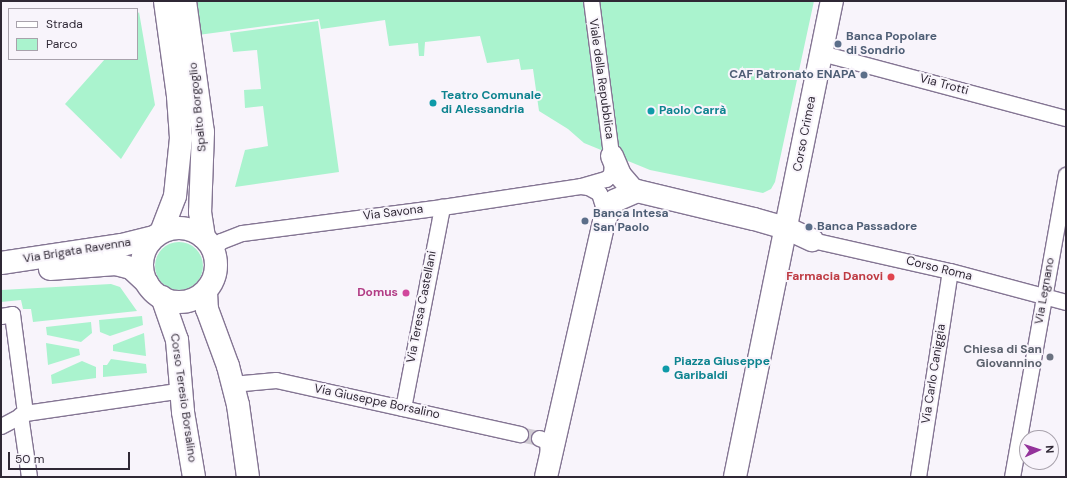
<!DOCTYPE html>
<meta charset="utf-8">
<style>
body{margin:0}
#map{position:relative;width:1067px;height:478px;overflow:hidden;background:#f8f4fb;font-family:"DM Sans",sans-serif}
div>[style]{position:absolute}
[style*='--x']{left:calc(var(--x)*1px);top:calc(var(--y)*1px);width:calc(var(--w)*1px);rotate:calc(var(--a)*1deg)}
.green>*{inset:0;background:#aaf3ce}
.round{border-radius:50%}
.street-tunnel>*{height:15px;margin-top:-7.5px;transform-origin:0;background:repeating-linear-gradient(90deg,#d0cbd3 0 15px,transparent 0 23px)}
.roads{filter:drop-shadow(1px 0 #847593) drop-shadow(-1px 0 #847593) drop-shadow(0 1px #847593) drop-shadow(0 -1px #847593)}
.street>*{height:15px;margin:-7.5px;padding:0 7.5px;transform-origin:7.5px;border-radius:7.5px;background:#fff}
.secondary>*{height:22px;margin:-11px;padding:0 11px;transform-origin:11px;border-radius:11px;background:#fff}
.secondary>.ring{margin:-11px;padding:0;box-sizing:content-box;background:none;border:22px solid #fff;border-radius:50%}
.dots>*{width:11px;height:11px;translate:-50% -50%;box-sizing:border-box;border:2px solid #f8f4fb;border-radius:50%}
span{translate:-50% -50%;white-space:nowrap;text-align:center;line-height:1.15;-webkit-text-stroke:4px #f8f4fb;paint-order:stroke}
.service-label{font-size:12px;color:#4e5e75;font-weight:700}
.left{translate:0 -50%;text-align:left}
.right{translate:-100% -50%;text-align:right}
.street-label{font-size:12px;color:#2f2835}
.culture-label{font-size:12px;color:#0d838f;font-weight:700}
.health-label{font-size:12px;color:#be3a42;font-weight:700}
.hotel-label{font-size:12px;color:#b23c85;font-weight:700}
.worship-label{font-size:12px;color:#5b616d;font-weight:700}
.frame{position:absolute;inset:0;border:2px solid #2f2835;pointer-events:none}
.legend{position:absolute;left:8px;top:8px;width:130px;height:52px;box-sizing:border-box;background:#f8f4fb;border:1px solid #a8a2ac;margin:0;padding:5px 7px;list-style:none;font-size:12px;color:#2f2835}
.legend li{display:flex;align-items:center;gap:8px;height:20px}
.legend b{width:20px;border:1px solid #a8a2ac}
.north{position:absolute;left:1019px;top:430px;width:40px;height:40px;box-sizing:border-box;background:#f8f4fb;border:1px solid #a8a2ac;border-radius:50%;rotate:87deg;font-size:11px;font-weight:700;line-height:16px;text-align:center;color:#2f2835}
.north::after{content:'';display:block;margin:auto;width:14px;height:18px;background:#94339b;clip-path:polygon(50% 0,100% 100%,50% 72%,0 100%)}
.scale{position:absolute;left:8px;top:452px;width:122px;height:18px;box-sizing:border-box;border:2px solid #2f2835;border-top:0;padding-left:5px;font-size:12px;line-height:14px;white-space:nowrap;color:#2f2835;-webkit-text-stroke:3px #f8f4fb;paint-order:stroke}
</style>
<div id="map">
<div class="green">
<i style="clip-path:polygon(195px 1px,814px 1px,775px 182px,771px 189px,763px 193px,650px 170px,584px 143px,568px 129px,539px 111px,533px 69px,521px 70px,519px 59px,487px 63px,480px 36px,425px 42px,424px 56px,419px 56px,418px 43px,389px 46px,385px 20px,321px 29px,319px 19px,198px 35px)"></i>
<i style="clip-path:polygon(139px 12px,155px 105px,121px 159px,65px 104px,105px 59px,137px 59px,137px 15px)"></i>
<i style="clip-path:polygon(318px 21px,339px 172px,235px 187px,245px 150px,268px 146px,263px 106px,245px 108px,244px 90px,261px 89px,257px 50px,233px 52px,230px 33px)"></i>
<i class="round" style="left:155px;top:242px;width:48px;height:48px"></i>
<i style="clip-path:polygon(111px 284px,120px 287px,137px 311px,33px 322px,31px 309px,23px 309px,21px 300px,1px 302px,1px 290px)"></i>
<i style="clip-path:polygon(142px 316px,143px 325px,110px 336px,100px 332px,99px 320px)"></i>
<i style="clip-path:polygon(91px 322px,92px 333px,81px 342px,47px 335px,46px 327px)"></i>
<i style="clip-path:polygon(144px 333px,146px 356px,113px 351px,113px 345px)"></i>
<i style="clip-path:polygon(46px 343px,79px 349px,80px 355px,48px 365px)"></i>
<i style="clip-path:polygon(111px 359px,146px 364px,147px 373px,103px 377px,103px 365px,107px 365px)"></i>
<i style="clip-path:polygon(82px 361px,96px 367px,96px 378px,52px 384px,51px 375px)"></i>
</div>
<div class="street-tunnel">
<i style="--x:520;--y:434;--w:19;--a:12"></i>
</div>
<div class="roads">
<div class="street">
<i style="--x:821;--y:53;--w:253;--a:14.9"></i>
<i style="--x:581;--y:186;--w:7;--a:8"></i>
<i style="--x:588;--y:187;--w:13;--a:29"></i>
<i style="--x:599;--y:193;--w:14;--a:73"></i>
<i style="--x:603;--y:206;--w:14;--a:94"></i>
<i style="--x:812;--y:240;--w:141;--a:12.7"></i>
<i style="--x:950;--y:271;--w:120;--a:15"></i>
<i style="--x:214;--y:255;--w:9;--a:-77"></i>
<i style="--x:216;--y:246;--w:7;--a:-45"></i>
<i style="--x:221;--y:241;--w:22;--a:-21"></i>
<i style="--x:242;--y:233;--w:202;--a:-7.4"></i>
<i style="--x:442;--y:207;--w:141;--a:-8.6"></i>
<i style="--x:581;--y:186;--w:26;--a:-16"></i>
<i style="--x:606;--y:179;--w:7;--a:-45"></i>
<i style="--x:611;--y:174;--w:12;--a:-85"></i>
<i style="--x:612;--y:162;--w:162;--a:-97.4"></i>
<i style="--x:1;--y:316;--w:11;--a:-10"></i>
<i style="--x:12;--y:314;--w:100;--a:82.5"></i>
<i style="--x:232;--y:384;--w:44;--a:-5.2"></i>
<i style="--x:276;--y:380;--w:250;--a:12.5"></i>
<i style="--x:403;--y:408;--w:205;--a:-79"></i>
<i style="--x:20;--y:415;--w:63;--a:81.7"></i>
<i style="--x:1;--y:426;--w:27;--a:-28"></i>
<i style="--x:25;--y:413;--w:159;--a:-8.3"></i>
<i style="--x:539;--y:438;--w:9;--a:21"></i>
<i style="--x:547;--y:441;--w:16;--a:86"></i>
<i style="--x:918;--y:477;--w:208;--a:-81.2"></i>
<i style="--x:1012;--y:477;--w:307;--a:-79.9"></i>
</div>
<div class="secondary">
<i style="--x:185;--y:1;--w:132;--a:82.2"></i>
<i style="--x:203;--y:132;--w:80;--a:92.1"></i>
<i style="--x:200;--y:212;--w:26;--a:81"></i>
<i style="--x:612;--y:156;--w:21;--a:67"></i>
<i style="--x:620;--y:175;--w:20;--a:49"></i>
<i style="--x:633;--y:190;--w:124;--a:13.5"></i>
<i style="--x:754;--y:219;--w:33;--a:16"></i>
<i style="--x:786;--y:228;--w:29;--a:25"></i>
<i class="ring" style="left:142px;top:228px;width:52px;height:52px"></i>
<i style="--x:162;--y:230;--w:36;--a:-69"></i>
<i style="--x:175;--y:196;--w:58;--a:-84.1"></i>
<i style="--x:181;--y:138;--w:42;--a:-94.1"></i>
<i style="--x:178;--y:96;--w:96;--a:-97.8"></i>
<i style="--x:1;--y:263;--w:122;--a:-8.5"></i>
<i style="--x:122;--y:245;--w:32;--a:-14"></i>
<i style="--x:50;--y:269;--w:66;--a:-4.3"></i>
<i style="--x:116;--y:264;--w:16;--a:15"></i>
<i style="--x:131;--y:268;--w:22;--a:43"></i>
<i style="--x:206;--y:292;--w:17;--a:87"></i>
<i style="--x:207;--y:309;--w:61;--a:69.8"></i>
<i style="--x:228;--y:366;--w:40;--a:75.6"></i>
<i style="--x:238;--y:405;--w:73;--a:82.1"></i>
<i style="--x:162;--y:297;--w:46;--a:70.8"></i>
<i style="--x:177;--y:340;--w:72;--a:85.2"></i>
<i style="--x:183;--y:412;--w:66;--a:80.4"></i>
<i style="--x:546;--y:477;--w:262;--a:-77.2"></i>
<i style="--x:604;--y:221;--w:22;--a:-63"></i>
<i style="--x:614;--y:201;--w:25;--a:-23"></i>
<i style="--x:735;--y:477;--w:486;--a:-78.5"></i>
</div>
</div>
<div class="dots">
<i style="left:838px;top:44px;background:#5c6f8a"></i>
<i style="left:864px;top:75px;background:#5c6f8a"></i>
<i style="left:433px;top:103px;background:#0f9aa8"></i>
<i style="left:651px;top:111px;background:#0f9aa8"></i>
<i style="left:585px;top:221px;background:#5c6f8a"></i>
<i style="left:809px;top:227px;background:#5c6f8a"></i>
<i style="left:891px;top:277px;background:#e0444e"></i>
<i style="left:406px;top:293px;background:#d1479c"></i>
<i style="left:1050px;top:357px;background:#6b7280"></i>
<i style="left:666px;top:369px;background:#0f9aa8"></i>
</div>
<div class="service-label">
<span class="left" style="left:846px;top:44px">Banca Popolare<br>di Sondrio</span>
<span class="right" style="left:856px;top:75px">CAF Patronato ENAPA</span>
<span class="left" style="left:593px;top:221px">Banca Intesa<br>San Paolo</span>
<span class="left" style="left:817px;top:227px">Banca Passadore</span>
</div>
<div class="street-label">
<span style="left:601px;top:79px;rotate:82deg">Viale della Repubblica</span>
<span style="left:944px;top:85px;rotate:15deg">Via Trotti</span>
<span style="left:198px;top:107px;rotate:-96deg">Spalto Borgoglio</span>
<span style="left:805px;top:134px;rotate:-79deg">Corso Crimea</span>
<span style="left:393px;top:213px;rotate:-7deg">Via Savona</span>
<span style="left:77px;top:251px;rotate:-9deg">Via Brigata Ravenna</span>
<span style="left:939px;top:269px;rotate:14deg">Corso Roma</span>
<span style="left:1045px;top:291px;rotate:-80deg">Via Legnano</span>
<span style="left:422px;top:307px;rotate:-79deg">Via Teresa Castellani</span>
<span style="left:934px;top:374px;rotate:-81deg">Via Carlo Caniggia</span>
<span style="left:183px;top:398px;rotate:82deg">Corso Teresio Borsalino</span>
<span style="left:377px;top:402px;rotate:12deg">Via Giuseppe Borsalino</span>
</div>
<div class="culture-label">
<span class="left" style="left:441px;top:103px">Teatro Comunale<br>di Alessandria</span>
<span class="left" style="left:659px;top:111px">Paolo Carrà</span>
<span class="left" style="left:674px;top:369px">Piazza Giuseppe<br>Garibaldi</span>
</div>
<div class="health-label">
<span class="right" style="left:883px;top:277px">Farmacia Danovi</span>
</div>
<div class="hotel-label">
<span class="right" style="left:398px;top:293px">Domus</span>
</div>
<div class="worship-label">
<span class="right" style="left:1042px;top:357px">Chiesa di San<br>Giovannino</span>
</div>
<div class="frame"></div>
<ul class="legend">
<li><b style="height:5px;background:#fff"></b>Strada</li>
<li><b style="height:11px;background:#aaf3ce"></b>Parco</li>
</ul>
<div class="north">N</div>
<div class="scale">50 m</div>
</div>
